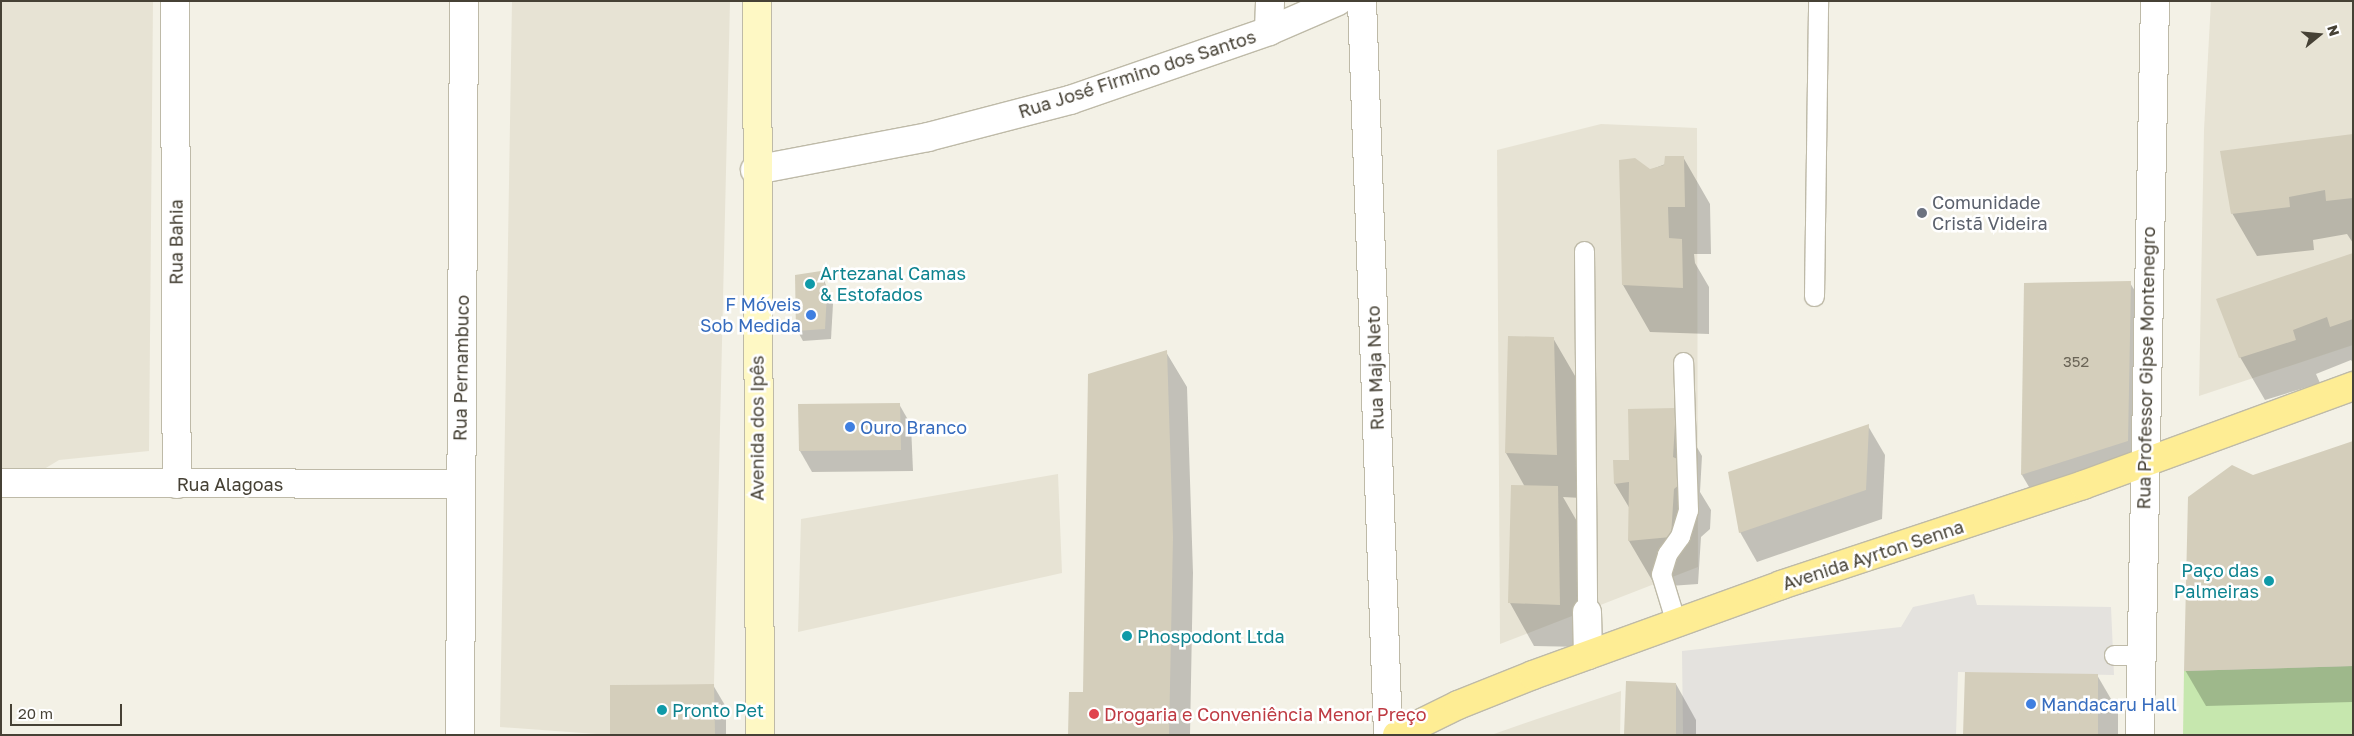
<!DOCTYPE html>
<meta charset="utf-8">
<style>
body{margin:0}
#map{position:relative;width:2354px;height:736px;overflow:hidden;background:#f3f1e6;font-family:"Golos Text",sans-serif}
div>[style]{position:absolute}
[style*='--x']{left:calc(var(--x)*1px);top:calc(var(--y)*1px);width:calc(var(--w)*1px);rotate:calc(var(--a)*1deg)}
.residential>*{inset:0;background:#e7e3d4}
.green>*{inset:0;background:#c6e7ae}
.parking>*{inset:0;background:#e4e2de}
.shadow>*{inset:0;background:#0003}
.building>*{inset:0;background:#d4cebb}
.roads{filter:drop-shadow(1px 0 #bebaa8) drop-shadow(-1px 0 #bebaa8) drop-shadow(0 1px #bebaa8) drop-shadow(0 -1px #bebaa8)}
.lane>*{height:19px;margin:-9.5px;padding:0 9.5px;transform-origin:9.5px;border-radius:9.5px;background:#fff}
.street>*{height:28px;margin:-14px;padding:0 14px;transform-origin:14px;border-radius:14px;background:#fff}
.secondary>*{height:28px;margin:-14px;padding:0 14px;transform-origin:14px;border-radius:14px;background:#fef8c4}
.primary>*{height:28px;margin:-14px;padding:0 14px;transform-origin:14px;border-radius:14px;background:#feed94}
.dots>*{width:14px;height:14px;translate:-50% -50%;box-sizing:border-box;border:2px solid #fff;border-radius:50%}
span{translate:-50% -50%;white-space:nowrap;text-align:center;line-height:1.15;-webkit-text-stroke:5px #fff;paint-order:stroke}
.number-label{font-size:15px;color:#6a6456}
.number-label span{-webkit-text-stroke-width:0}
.street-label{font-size:18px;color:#464135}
.worship-label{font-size:18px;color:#5b616d}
.left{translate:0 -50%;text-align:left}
.culture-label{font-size:18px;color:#0d838f}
.right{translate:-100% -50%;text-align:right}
.shop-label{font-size:18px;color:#366cbe}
.health-label{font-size:18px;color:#be3a42}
.frame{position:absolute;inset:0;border:2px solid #464135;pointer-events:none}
.north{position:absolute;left:2294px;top:10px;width:50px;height:50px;-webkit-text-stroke:4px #fff;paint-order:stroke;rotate:73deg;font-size:14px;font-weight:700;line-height:20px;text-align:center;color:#464135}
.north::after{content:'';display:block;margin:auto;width:18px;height:22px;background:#464135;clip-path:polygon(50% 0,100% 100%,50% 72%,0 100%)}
.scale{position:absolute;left:10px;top:704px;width:112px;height:22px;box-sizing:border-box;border:2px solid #464135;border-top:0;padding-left:6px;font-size:15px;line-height:18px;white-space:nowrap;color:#464135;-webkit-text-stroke:4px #fff;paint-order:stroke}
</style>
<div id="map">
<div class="residential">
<i style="clip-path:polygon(1px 1px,153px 1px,149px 451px,59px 460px,36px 474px,1px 471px)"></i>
<i style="clip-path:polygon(512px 1px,730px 1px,714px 684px,610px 685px,610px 735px,500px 727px)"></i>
<i style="clip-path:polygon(2211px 1px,2353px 1px,2353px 345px,2199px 396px,2204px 130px)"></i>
<i style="clip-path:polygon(1601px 124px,1697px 128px,1698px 567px,1500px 644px,1497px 150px)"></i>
<i style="clip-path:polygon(1058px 474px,1062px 573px,798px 632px,801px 519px)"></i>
<i style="clip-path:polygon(1621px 691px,1620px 735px,1491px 735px,1537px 719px)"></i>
</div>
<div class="green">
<i style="clip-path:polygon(2353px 666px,2353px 735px,2183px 735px,2184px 671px)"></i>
</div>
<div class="parking">
<i style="clip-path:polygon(1974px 594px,1977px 605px,2111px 607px,2114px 675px,1958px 672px,1956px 735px,1683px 735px,1682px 651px,1901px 627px,1913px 607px)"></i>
</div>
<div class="shadow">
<i style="clip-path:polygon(2353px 136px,2353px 243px,2347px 234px,2313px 240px,2314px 250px,2257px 256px,2232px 213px)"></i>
<i style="clip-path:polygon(1683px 157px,1710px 204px,1711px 254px,1694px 254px,1695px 263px,1709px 287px,1709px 334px,1650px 332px,1623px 285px,1620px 161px,1650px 170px)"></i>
<i style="clip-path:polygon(2353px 254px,2353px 363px,2351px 360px,2316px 374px,2320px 383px,2265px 400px,2240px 357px)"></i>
<i style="clip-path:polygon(821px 272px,833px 304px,831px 339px,803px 341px,797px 330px)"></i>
<i style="clip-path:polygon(2130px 283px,2148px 312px,2144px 470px,2039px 504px,2022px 475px,2026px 285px)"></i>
<i style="clip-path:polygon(1509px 337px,1553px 338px,1578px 381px,1581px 498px,1563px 497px,1582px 530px,1584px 647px,1534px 646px,1510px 603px,1512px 487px,1525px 487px,1506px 453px)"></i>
<i style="clip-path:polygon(1166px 352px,1187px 387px,1193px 573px,1190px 735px,1070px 735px,1084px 693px)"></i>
<i style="clip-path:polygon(899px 404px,911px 425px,913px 471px,812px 472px,800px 451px)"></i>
<i style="clip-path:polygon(1675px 409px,1702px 456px,1700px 492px,1711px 510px,1710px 529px,1701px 537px,1698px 584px,1656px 587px,1629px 541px,1630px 509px,1615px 484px)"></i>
<i style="clip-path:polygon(1868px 426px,1885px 455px,1882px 519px,1757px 562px,1740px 532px)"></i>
<i style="clip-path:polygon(2353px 442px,2353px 702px,2206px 706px,2185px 670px,2253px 476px)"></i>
<i style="clip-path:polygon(2097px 675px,2118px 711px,2118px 735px,1964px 735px)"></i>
<i style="clip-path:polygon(1676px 684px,1696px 720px,1696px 735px,1626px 735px)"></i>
<i style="clip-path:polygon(713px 685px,726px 707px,726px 735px,612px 735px)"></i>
</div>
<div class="building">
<i style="clip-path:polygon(2353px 134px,2353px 198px,2326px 201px,2325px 190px,2289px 197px,2290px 207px,2231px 214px,2220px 151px)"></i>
<i style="clip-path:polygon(1665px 156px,1684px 156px,1685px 207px,1668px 207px,1669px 238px,1682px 239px,1683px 288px,1622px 285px,1619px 160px,1635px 158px,1650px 169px,1664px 165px)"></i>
<i style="clip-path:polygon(2353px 253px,2353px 319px,2330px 327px,2327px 317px,2293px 330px,2296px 340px,2239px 358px,2216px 299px)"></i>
<i style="clip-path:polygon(821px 271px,827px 293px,825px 329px,796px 331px,795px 275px)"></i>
<i style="clip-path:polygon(2131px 281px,2128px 441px,2021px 475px,2024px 283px)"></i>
<i style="clip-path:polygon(1508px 336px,1554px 337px,1557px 455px,1505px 453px)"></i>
<i style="clip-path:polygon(1167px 350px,1173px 537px,1169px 735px,1068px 735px,1069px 692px,1083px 692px,1088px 374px)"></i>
<i style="clip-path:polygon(900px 403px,901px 450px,799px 451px,798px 404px)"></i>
<i style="clip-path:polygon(1676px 408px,1673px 457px,1684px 462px,1684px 481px,1674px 489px,1671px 537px,1628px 541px,1629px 482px,1614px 484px,1613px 460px,1629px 460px,1628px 409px)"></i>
<i style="clip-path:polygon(1869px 424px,1866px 490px,1739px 533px,1728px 472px)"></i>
<i style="clip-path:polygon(2353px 441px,2353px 666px,2184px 671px,2188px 497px,2232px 465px,2253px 475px)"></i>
<i style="clip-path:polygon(1511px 485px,1558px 486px,1560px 605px,1508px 603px)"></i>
<i style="clip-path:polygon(1965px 672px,2098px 674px,2098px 735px,1963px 735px)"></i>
<i style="clip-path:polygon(1626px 681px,1676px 683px,1676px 735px,1624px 735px)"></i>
<i style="clip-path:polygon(714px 684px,715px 735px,610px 735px,610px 685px)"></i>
</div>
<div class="roads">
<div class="lane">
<i style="--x:1584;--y:251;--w:361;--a:89.5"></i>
<i style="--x:1814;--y:296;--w:295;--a:-89.2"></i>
<i style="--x:1676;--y:623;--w:51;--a:-107"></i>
<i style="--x:1661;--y:574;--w:21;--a:-73"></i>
<i style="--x:1667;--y:554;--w:22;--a:-54"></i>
<i style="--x:1680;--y:536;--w:27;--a:-73"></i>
<i style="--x:1688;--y:510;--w:148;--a:-91.9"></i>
<i style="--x:2114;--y:655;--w:27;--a:0"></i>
</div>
<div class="street">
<i style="--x:175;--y:1;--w:483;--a:89.8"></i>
<i style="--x:1362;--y:1;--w:734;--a:87.97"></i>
<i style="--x:1269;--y:31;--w:30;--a:-88"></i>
<i style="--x:755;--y:170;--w:176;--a:-10.8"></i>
<i style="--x:928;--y:137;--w:147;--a:-14.6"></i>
<i style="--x:1070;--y:100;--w:211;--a:-19.1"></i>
<i style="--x:1269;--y:31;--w:75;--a:-23.5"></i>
<i style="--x:1;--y:483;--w:459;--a:0.1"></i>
<i style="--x:1587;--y:612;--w:43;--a:88.7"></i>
<i style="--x:460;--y:735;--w:734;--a:-89.69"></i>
<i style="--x:2140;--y:735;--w:734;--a:-88.83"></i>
</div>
<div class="secondary">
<i style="--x:757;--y:1;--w:734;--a:89.77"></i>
</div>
<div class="primary">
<i style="--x:1397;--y:735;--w:68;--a:-26.2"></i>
<i style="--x:1458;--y:705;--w:81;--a:-21.8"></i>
<i style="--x:1533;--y:675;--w:264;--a:-19.9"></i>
<i style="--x:1781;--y:585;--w:318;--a:-18.3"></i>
<i style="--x:2083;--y:485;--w:288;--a:-20.1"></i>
</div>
</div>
<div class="dots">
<i style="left:1922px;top:213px;background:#6b7280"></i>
<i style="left:810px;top:284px;background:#0f9aa8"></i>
<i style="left:811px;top:315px;background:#3f7fe0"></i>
<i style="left:850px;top:427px;background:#3f7fe0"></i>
<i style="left:2269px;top:581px;background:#0f9aa8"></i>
<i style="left:1127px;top:636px;background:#0f9aa8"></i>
<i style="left:2031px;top:704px;background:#3f7fe0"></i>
<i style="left:662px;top:710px;background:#0f9aa8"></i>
<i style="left:1094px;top:714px;background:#e0444e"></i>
</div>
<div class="number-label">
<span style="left:2076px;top:362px">352</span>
</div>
<div class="street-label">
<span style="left:1137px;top:74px;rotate:-18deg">Rua José Firmino dos Santos</span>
<span style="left:176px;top:242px;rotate:-90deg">Rua Bahia</span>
<span style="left:461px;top:368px;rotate:-89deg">Rua Pernambuco</span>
<span style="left:1375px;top:368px;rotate:-92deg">Rua Maja Neto</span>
<span style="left:2146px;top:368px;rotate:-89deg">Rua Professor Gipse Montenegro</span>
<span style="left:757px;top:428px;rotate:-90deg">Avenida dos Ipês</span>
<span style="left:230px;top:484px">Rua Alagoas</span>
<span style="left:1873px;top:555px;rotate:-18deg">Avenida Ayrton Senna</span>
</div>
<div class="worship-label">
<span class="left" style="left:1932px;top:213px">Comunidade<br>Cristã Videira</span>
</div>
<div class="culture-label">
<span class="left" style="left:820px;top:284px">Artezanal Camas<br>&amp; Estofados</span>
<span class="right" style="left:2259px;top:581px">Paço das<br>Palmeiras</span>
<span class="left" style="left:1137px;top:636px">Phospodont Ltda</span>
<span class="left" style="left:672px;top:710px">Pronto Pet</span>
</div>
<div class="shop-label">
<span class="right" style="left:801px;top:315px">F Móveis<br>Sob Medida</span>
<span class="left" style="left:860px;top:427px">Ouro Branco</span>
<span class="left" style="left:2041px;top:704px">Mandacaru Hall</span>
</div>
<div class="health-label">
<span class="left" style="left:1104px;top:714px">Drogaria e Conveniência Menor Preço</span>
</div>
<div class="frame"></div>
<div class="north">N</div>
<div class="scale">20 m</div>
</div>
